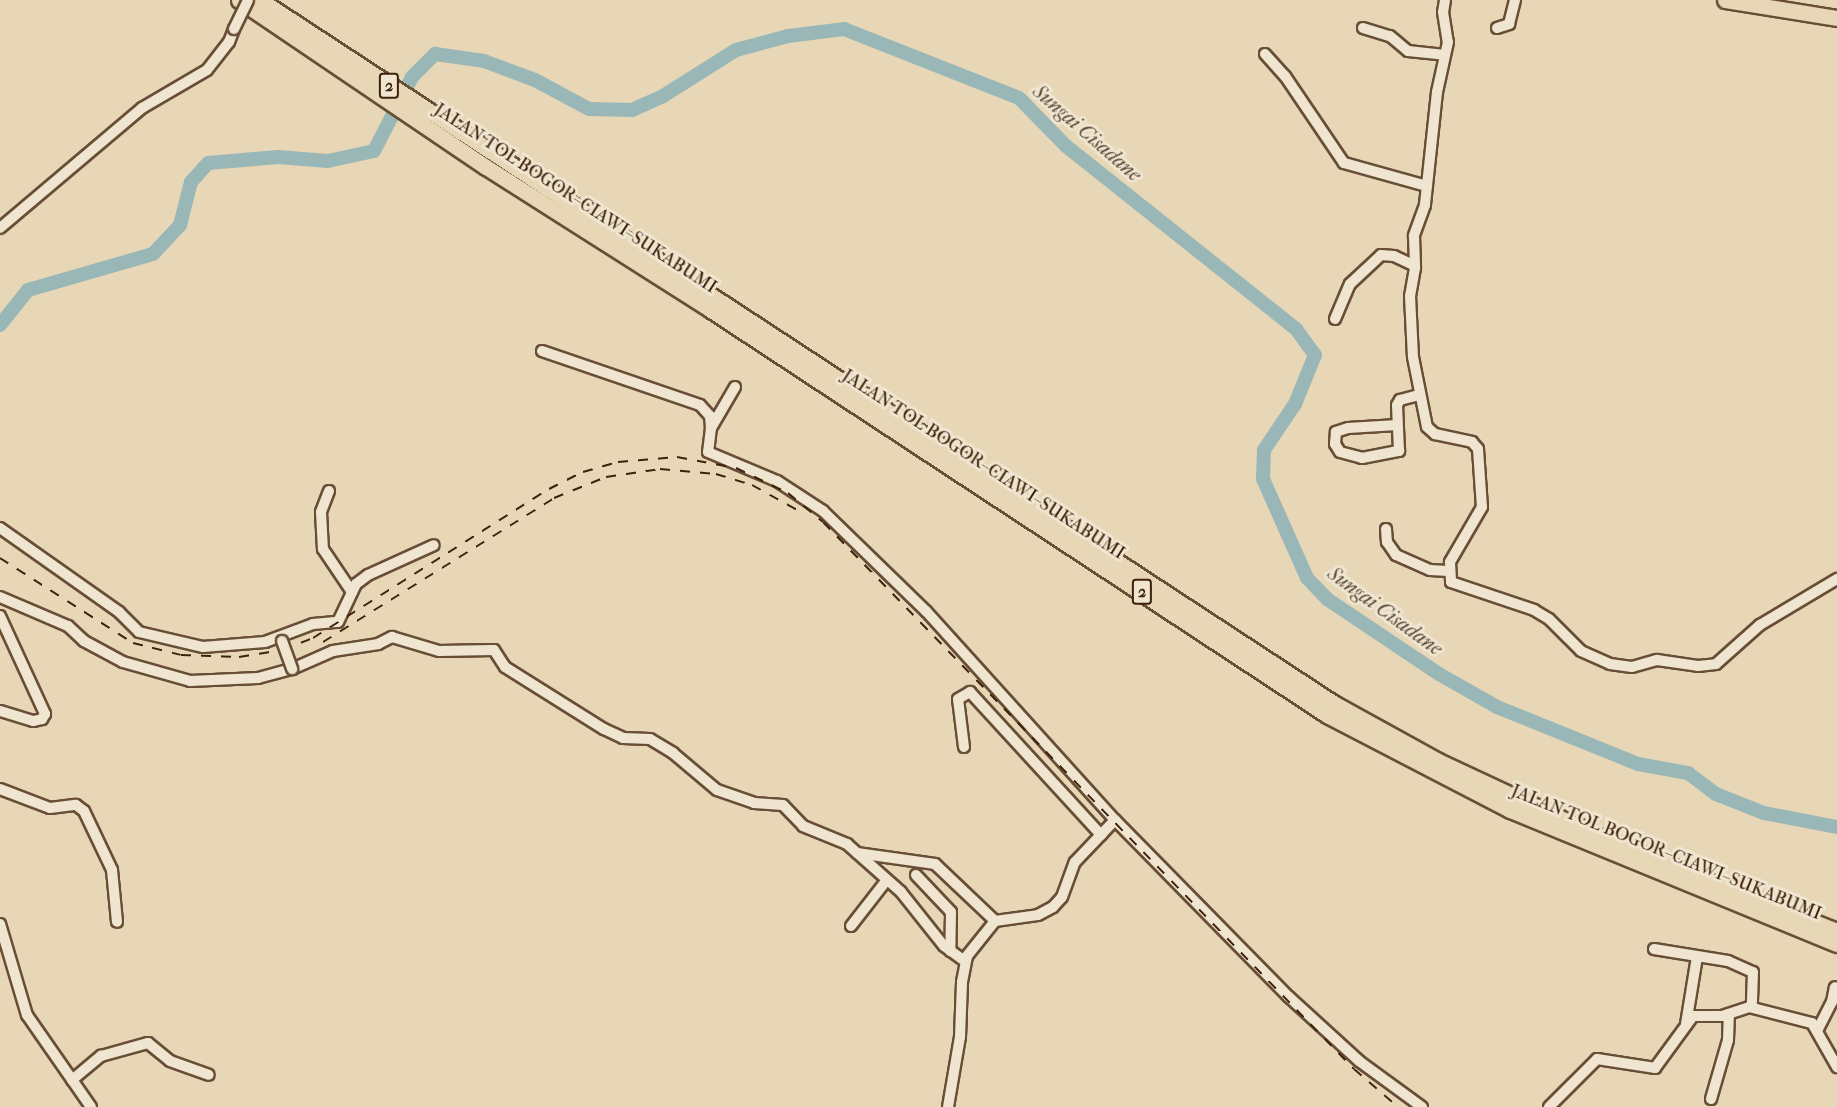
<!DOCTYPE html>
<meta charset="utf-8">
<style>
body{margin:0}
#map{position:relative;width:1837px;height:1107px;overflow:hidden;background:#e7d7b6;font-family:"IM FELL French Canon",serif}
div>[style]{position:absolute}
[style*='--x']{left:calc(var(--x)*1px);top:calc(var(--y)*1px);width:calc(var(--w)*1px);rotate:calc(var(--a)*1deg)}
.river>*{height:14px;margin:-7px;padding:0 7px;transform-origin:7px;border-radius:7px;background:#9ab7b7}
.roads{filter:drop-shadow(2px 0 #684e35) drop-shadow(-2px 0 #684e35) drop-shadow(0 2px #684e35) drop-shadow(0 -2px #684e35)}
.minor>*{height:10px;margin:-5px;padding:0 5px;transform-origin:5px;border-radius:5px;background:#efe5d0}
.highway>*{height:15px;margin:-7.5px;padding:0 7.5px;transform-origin:7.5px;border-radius:7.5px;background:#e7d7b6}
.rail>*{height:2px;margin-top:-1px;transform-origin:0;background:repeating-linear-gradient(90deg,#3e210a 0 10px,transparent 0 20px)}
.bridges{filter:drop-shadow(2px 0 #684e35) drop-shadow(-2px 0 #684e35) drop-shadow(0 2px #684e35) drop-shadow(0 -2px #684e35)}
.minor-bridge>*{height:10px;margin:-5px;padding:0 5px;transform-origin:5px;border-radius:5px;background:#efe5d0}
span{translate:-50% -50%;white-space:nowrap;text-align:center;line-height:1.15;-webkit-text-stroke:6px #efe5d0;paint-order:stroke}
.shield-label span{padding:2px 4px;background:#efe5d0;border:2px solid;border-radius:4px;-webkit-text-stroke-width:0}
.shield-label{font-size:16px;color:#3e210a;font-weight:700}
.street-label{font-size:18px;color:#3e210a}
.water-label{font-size:20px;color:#554635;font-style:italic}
</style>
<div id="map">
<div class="river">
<i style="--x:0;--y:325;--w:45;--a:-51.3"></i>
<i style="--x:28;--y:290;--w:130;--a:-16.1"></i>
<i style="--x:153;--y:254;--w:40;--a:-47"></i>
<i style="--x:180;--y:225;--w:44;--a:-75.7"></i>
<i style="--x:191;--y:182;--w:25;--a:-48"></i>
<i style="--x:208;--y:163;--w:70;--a:-4.9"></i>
<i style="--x:278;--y:157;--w:50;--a:4.6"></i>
<i style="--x:328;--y:161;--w:47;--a:-12.3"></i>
<i style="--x:374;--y:151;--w:83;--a:-62.8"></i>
<i style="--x:412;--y:77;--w:33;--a:-45"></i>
<i style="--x:435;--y:54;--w:49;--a:8.1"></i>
<i style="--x:484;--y:61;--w:54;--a:20.4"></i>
<i style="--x:535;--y:80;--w:61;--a:28.2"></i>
<i style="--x:589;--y:109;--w:43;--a:1.3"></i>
<i style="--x:632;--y:110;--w:34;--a:-24"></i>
<i style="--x:663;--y:96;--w:86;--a:-32.2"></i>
<i style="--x:736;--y:50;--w:54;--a:-15.1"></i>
<i style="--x:788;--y:36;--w:56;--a:-7.1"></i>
<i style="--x:844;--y:29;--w:188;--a:21.5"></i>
<i style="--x:1019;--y:98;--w:67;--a:45.6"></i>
<i style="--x:1066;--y:146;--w:294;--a:38.5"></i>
<i style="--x:1296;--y:329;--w:32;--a:54"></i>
<i style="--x:1315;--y:355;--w:53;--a:112.2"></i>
<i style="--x:1295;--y:404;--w:55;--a:124"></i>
<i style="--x:1264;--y:450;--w:29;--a:92"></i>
<i style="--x:1263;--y:479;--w:108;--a:66"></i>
<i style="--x:1307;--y:578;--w:29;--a:46"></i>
<i style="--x:1327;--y:599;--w:135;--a:33.8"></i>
<i style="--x:1439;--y:674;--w:67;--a:29.6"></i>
<i style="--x:1497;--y:707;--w:152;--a:22"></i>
<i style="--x:1638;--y:764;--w:51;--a:10.2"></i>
<i style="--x:1688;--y:773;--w:35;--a:37"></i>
<i style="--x:1716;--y:794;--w:52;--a:21.6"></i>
<i style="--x:1764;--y:813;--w:74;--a:10.9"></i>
</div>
<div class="roads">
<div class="minor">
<i style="--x:1445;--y:0;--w:12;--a:99"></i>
<i style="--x:1443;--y:12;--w:30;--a:81"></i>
<i style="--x:1448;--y:42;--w:51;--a:102.4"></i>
<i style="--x:1437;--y:92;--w:114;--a:96.1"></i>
<i style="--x:1425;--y:205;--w:33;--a:110"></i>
<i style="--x:1414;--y:236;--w:32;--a:88"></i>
<i style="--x:1415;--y:268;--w:28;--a:100"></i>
<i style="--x:1410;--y:296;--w:61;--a:87.2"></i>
<i style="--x:1413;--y:357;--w:71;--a:78.7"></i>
<i style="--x:1427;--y:427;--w:11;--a:41"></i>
<i style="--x:1435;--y:434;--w:38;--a:12"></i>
<i style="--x:1472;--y:442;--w:9;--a:49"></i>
<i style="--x:1478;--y:449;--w:58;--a:86.1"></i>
<i style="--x:1482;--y:507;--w:64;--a:120.2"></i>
<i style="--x:1450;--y:562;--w:20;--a:87"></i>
<i style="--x:1451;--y:582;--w:88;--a:18.6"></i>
<i style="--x:1534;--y:610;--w:17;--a:31"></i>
<i style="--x:1549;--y:619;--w:45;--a:45"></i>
<i style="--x:1581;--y:651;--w:32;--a:24"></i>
<i style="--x:1610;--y:664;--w:22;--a:8"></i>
<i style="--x:1632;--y:667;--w:26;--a:-16"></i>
<i style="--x:1657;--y:660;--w:41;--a:8.3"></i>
<i style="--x:1698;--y:666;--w:18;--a:-6"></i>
<i style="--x:1716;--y:664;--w:59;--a:-41.6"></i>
<i style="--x:1760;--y:625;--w:90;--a:-30.9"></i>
<i style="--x:1363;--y:28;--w:28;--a:17"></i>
<i style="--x:1390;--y:36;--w:23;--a:40"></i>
<i style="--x:1408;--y:51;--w:37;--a:6"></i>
<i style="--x:1497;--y:28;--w:13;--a:-18"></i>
<i style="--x:1509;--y:24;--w:25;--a:-76"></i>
<i style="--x:1265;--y:54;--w:30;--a:48"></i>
<i style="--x:1285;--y:76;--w:105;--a:55.9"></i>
<i style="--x:1344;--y:163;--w:86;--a:15.5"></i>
<i style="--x:0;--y:228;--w:186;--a:-40.2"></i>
<i style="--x:142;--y:108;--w:75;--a:-30.3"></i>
<i style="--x:207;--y:70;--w:36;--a:-52"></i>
<i style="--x:229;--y:42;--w:14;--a:-69"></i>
<i style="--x:1335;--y:319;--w:38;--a:-67"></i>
<i style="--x:1350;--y:284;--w:42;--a:-43.1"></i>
<i style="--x:1381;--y:255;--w:13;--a:4"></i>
<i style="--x:1394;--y:256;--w:23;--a:25"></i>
<i style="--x:542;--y:351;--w:167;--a:18.9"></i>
<i style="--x:700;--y:405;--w:15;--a:48"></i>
<i style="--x:710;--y:416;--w:12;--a:85"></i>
<i style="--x:735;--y:387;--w:48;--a:120.3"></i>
<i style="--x:711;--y:428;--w:24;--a:97"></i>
<i style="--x:708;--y:452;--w:75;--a:22.8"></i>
<i style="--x:777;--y:481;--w:55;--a:33.1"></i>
<i style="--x:823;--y:511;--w:144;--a:44.2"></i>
<i style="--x:926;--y:611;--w:282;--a:47.9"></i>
<i style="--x:1397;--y:425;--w:49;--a:176.5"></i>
<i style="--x:1348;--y:428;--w:13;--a:162"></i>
<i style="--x:1336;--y:432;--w:12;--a:95"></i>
<i style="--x:1335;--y:444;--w:9;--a:58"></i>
<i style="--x:1340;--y:452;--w:23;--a:15"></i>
<i style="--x:1362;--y:458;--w:38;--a:-11"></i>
<i style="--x:1399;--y:451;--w:46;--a:-92.5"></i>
<i style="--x:1397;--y:405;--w:6;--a:-59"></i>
<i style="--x:1400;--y:400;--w:20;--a:-15"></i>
<i style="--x:329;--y:491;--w:22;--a:111"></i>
<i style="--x:321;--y:512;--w:37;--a:87"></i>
<i style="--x:323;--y:549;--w:52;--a:56"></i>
<i style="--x:0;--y:528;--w:146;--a:35.2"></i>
<i style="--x:119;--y:612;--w:28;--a:45"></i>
<i style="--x:139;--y:632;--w:66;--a:13.2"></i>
<i style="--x:203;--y:647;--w:62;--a:-4.6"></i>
<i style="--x:265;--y:642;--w:51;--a:-20.6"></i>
<i style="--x:313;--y:624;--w:25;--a:-5"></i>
<i style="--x:338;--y:622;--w:42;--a:-64.7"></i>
<i style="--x:356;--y:584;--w:15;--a:-37"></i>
<i style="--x:368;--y:575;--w:72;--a:-24.4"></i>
<i style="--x:1386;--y:529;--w:13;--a:86"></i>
<i style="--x:1387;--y:542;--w:16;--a:55"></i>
<i style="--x:1396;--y:555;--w:37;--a:24"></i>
<i style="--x:1430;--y:570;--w:18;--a:3"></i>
<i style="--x:0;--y:597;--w:74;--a:23.1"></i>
<i style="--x:68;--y:626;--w:22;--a:43"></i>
<i style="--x:84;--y:641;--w:44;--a:28.3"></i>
<i style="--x:123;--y:662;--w:70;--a:15.8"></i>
<i style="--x:190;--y:681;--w:68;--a:-2.5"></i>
<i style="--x:258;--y:678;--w:35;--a:-15"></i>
<i style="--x:292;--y:669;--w:45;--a:-23.7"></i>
<i style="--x:333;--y:651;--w:46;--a:-8.8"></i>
<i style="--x:378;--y:644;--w:16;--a:-27"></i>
<i style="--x:392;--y:637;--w:49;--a:16.6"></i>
<i style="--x:439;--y:651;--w:55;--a:-1"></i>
<i style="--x:494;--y:650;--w:20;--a:57"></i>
<i style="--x:505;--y:667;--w:117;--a:32.1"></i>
<i style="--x:604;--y:729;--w:21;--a:25"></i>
<i style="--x:623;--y:738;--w:27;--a:2"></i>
<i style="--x:650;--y:739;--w:27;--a:31"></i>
<i style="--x:673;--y:753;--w:57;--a:40.1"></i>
<i style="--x:717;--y:790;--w:39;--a:19"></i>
<i style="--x:754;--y:803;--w:29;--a:4"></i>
<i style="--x:783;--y:805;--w:29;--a:46"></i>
<i style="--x:803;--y:826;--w:48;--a:22.2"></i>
<i style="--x:847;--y:844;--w:72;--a:41.6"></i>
<i style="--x:901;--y:892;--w:69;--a:51.5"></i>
<i style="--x:944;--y:946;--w:26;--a:36"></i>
<i style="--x:0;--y:616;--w:108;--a:65.3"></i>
<i style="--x:45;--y:714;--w:6;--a:121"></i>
<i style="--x:42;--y:719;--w:9;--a:167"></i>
<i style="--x:33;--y:721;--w:34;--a:-163"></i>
<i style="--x:964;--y:747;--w:48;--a:-97.1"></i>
<i style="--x:958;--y:699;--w:14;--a:-30"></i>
<i style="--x:970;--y:692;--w:194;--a:47.5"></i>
<i style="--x:0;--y:789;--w:53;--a:20.8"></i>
<i style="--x:50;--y:808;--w:26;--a:-7"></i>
<i style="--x:76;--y:805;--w:10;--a:37"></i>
<i style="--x:84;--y:811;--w:65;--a:64.6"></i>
<i style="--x:112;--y:870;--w:52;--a:84.5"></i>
<i style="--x:857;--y:853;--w:79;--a:8"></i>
<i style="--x:935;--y:864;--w:83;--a:43.5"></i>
<i style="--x:916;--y:875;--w:51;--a:46.6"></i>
<i style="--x:951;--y:912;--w:39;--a:91"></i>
<i style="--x:0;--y:924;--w:95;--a:73.5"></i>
<i style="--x:27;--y:1015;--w:112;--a:55.2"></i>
<i style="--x:851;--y:926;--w:57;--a:-52.1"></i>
<i style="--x:1654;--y:949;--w:75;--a:9.2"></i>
<i style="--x:1728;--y:961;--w:27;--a:24"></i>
<i style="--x:1753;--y:972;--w:35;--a:92"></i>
<i style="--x:1686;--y:1024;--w:68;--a:-80.7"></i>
<i style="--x:1818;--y:1029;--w:30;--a:-63"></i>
<i style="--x:1832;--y:1002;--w:15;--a:-79"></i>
<i style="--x:72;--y:1080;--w:38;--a:-40"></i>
<i style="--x:101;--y:1056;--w:49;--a:-15.5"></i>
<i style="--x:148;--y:1043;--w:28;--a:39"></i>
<i style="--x:170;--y:1061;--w:41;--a:19.7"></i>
<i style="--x:1711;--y:1099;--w:61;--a:-73.9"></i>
<i style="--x:1728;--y:1040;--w:26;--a:-88"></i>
<i style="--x:948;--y:1107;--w:71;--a:-80.3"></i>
<i style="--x:960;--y:1037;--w:55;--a:-87.9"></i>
<i style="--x:962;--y:982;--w:26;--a:-79"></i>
<i style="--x:967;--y:956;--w:45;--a:-51.3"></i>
<i style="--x:995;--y:921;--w:43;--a:-7.9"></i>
<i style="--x:1038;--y:915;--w:17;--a:-28"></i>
<i style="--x:1053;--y:907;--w:13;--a:-48"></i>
<i style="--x:1062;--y:897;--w:37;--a:-70"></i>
<i style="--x:1075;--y:862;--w:58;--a:-46.4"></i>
<i style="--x:1115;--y:820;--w:248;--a:45.5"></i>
<i style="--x:1289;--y:997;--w:95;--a:42.4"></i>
<i style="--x:1359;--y:1061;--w:78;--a:36.1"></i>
<i style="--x:1549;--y:1107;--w:68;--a:-45"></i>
<i style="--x:1597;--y:1059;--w:59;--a:8.8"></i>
<i style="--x:1655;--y:1068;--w:64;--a:-53.8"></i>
<i style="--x:1693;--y:1016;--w:29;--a:0"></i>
<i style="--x:1722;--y:1016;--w:28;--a:-18"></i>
<i style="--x:1749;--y:1007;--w:65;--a:14.3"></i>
<i style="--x:1812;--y:1023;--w:51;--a:60.4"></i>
</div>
<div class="highway">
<i style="--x:239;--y:0;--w:298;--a:34.1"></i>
<i style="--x:486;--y:167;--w:267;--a:32.4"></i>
<i style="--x:711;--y:310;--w:737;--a:33.32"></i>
<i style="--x:1327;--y:715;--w:206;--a:27.4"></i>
<i style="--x:1510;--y:810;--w:353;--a:22.3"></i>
<i style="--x:260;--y:0;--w:1283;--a:33.23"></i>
<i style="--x:1333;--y:703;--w:120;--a:28.9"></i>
<i style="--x:1438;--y:761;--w:196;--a:25"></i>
<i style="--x:1616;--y:844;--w:238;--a:21.5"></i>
<i style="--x:1725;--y:0;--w:113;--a:9.1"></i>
</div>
</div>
<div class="rail">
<i style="--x:0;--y:558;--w:158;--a:32.6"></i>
<i style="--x:133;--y:643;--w:49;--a:14"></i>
<i style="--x:181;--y:655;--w:58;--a:2"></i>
<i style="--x:239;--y:657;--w:44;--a:-9.2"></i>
<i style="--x:282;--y:650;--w:33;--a:-21"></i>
<i style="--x:313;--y:638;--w:279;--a:-32.3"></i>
<i style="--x:549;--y:489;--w:38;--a:-27"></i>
<i style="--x:583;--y:472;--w:36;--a:-16"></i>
<i style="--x:618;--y:462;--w:59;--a:-4.8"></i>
<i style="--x:677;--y:457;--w:60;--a:10.6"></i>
<i style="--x:736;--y:468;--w:58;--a:25.7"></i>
<i style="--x:788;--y:493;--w:45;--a:39.6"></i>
<i style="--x:823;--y:522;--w:762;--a:45.85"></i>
<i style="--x:1354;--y:1069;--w:58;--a:40.8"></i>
<i style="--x:323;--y:642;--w:272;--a:-31.9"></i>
<i style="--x:554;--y:498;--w:56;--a:-22"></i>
<i style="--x:606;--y:477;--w:55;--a:-8.4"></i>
<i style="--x:660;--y:469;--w:56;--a:5.1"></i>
<i style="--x:716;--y:474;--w:38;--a:17"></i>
<i style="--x:752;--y:485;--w:54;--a:29"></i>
</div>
<div class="bridges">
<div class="minor-bridge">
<i style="--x:234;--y:29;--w:32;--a:-64"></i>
<i style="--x:282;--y:641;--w:30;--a:70"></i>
</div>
</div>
<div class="shield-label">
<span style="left:389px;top:86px">2</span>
<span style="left:1142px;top:592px">2</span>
</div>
<div class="street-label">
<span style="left:575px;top:199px;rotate:33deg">JALAN TOL BOGOR–CIAWI–SUKABUMI</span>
<span style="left:983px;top:465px;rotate:33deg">JALAN TOL BOGOR–CIAWI–SUKABUMI</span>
<span style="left:1666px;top:853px;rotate:22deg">JALAN TOL BOGOR–CIAWI–SUKABUMI</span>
</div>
<div class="water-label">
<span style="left:1087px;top:133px;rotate:41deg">Sungai Cisadane</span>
<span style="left:1385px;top:611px;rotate:36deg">Sungai Cisadane</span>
</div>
</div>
